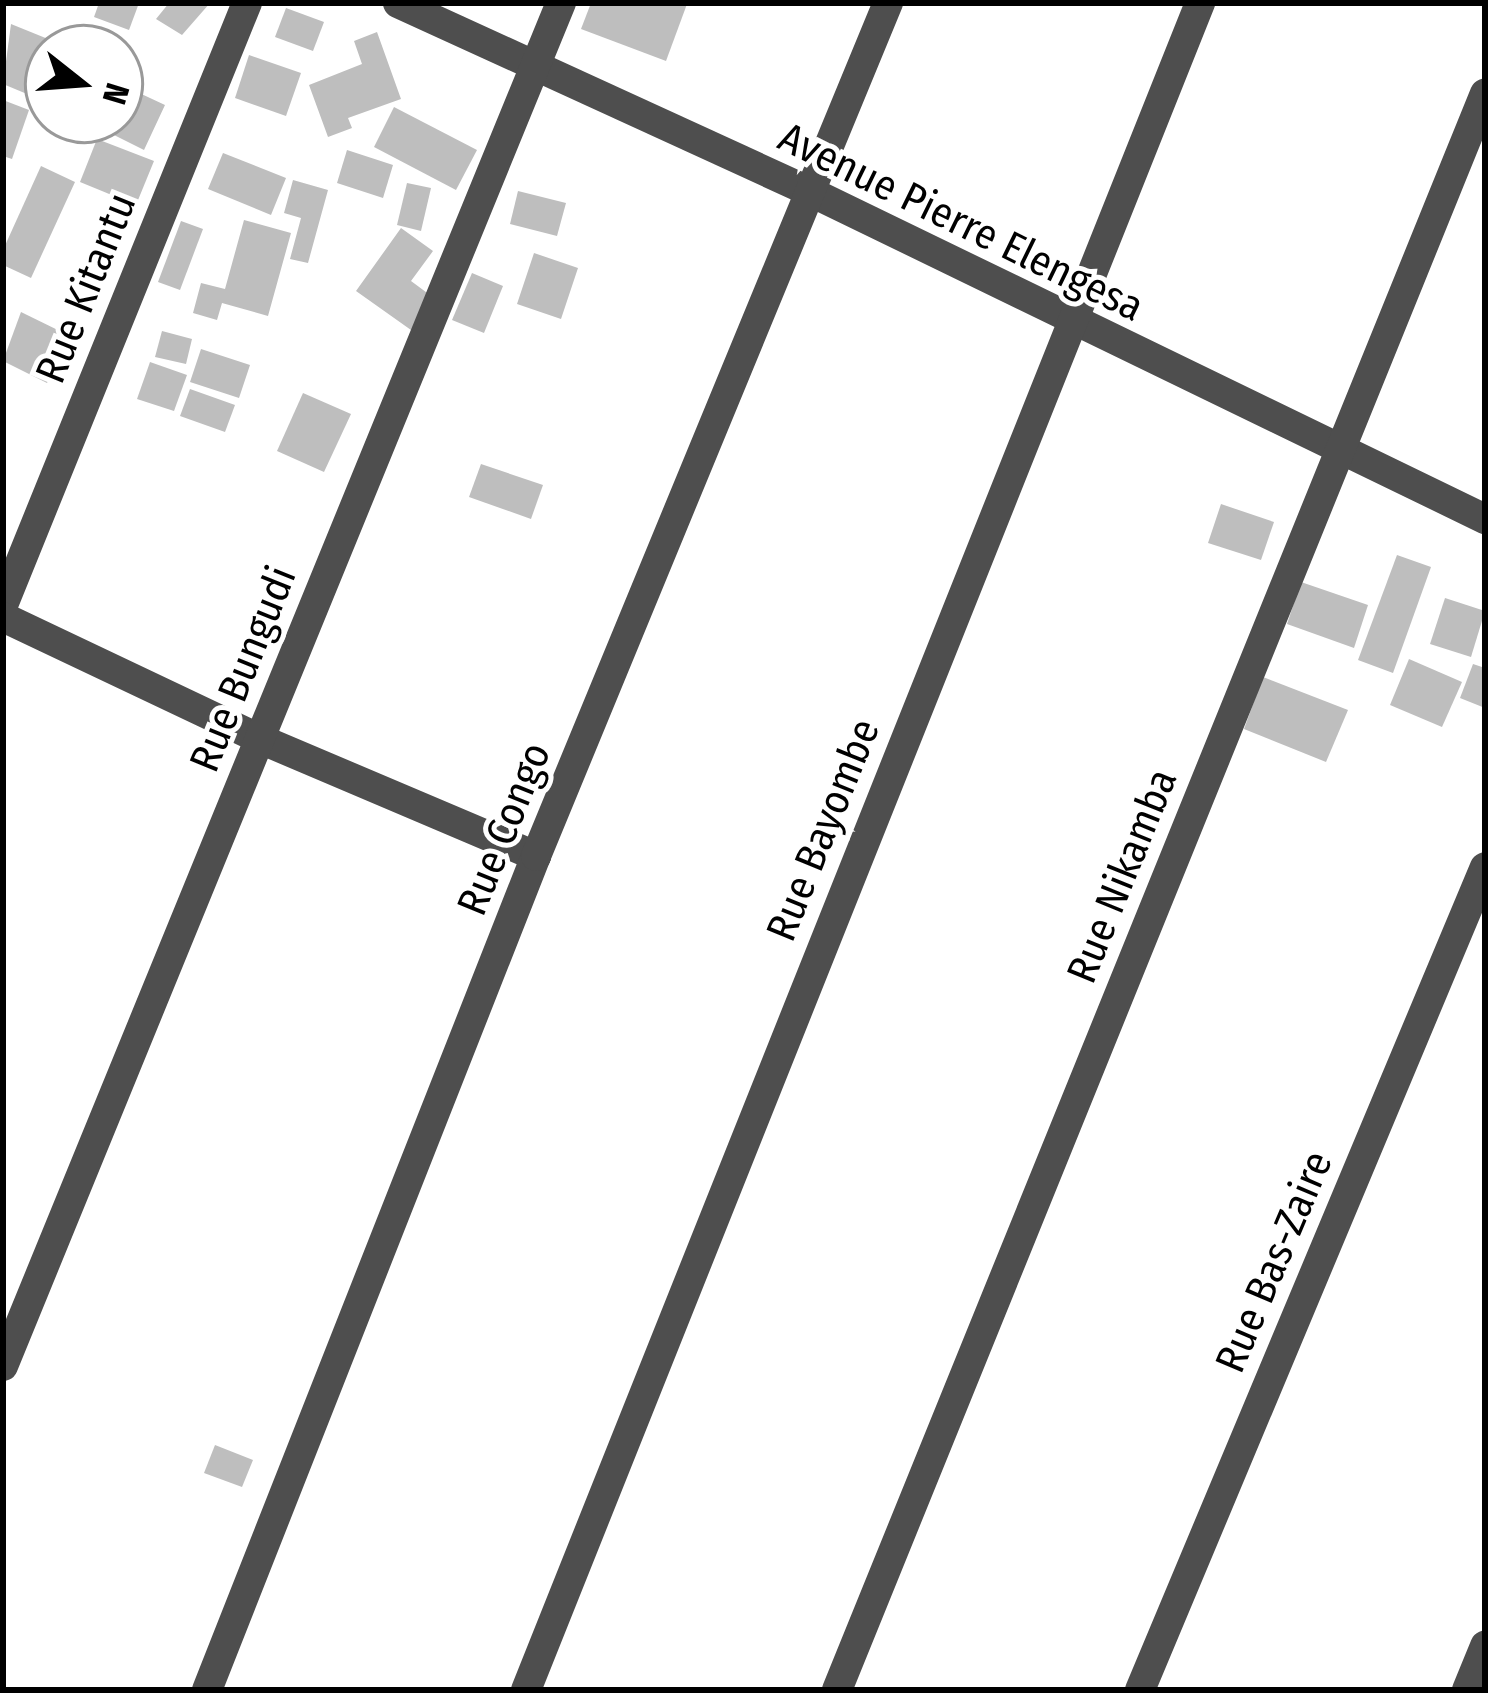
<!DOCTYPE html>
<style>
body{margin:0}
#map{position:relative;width:1488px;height:1693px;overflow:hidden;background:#fff;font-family:"Fira Sans Condensed",sans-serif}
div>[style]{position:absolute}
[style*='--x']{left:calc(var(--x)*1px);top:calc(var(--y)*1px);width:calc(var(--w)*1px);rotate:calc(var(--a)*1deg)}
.building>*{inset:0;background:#bebebe}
.minor>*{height:30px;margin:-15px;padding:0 15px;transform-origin:15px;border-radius:15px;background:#4e4e4e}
span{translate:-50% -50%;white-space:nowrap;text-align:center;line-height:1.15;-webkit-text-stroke:10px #fff;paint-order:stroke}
.street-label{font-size:42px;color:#000}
.frame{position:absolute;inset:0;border:6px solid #000;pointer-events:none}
.north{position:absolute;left:24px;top:24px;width:120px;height:120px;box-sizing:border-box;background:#fff;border:3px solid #999;border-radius:50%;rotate:107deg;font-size:33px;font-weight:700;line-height:48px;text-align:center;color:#000}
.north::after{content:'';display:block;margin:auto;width:42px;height:54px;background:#000;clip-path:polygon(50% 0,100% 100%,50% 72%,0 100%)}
</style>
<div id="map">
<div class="building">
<i style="clip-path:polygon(99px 3px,139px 3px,129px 30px,94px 17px)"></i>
<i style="clip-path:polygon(169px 3px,210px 3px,182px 35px,156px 19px)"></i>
<i style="clip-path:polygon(591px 3px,684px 3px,687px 4px,666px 61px,581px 29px)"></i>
<i style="clip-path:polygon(286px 8px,324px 22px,313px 51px,275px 37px)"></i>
<i style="clip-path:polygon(11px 24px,48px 39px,27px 94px,3px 84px)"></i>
<i style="clip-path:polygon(377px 32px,401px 99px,348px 118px,352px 128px,328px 137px,309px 85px,362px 64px,354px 41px)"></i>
<i style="clip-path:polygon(249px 55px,301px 73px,286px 116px,235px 98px)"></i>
<i style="clip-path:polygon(120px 84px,165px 105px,144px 150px,96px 126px,120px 120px)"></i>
<i style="clip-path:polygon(3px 100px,29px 110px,12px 159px,3px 156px)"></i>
<i style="clip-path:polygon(394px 107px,477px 150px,456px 190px,374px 147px)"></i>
<i style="clip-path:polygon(97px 139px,154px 161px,136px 205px,80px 182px)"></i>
<i style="clip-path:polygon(347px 150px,393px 165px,383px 198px,337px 183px)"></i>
<i style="clip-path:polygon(223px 153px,286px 178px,271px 215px,208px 189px)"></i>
<i style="clip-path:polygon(41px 166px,75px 182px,31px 278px,3px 265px,3px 250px)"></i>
<i style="clip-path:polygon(293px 180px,328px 190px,308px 263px,290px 259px,301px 218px,284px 213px)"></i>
<i style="clip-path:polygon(407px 183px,431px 188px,421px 231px,397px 225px)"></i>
<i style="clip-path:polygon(518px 191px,566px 203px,557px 236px,510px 224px)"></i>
<i style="clip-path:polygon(244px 220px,291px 233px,268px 316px,222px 303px,217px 320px,193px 313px,201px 283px,225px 289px)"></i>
<i style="clip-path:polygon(181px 221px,203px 229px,180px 290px,158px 282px)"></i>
<i style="clip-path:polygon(401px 228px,433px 251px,411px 281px,434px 298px,411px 330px,356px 291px)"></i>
<i style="clip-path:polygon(534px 253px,578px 268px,561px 319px,517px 304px)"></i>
<i style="clip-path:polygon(472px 273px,503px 286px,484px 333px,452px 320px)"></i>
<i style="clip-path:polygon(21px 312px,70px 336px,47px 383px,3px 361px)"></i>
<i style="clip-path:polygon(162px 331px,192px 339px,186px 364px,155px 357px)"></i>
<i style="clip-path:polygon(201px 349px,250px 365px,239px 398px,190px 382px)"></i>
<i style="clip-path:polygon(150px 362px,187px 375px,174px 411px,137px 399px)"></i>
<i style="clip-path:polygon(190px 389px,235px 405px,225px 432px,180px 416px)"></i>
<i style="clip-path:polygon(303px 393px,351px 414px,324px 472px,277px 451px)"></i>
<i style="clip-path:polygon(481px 464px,543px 485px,531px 519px,469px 497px)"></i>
<i style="clip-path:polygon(1221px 504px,1274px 522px,1261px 560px,1208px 543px)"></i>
<i style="clip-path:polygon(1397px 555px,1431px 567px,1393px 673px,1358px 660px)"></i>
<i style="clip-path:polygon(1301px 582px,1368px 605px,1354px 648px,1287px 624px)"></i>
<i style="clip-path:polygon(1445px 598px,1485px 611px,1471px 657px,1430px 644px)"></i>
<i style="clip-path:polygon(1409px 659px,1462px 682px,1442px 727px,1390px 705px)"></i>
<i style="clip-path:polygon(1473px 664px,1485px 668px,1485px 708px,1460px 698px)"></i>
<i style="clip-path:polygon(1263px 677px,1348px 710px,1326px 762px,1244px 729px)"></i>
<i style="clip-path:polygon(215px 1445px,253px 1460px,242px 1487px,204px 1473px)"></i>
</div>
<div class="minor">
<i style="--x:398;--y:3;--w:459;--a:24.6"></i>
<i style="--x:815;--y:194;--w:745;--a:25.88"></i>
<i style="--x:3;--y:605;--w:650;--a:-67.94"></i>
<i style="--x:3;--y:617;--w:284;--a:25.4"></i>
<i style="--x:260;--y:739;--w:300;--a:23"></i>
<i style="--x:3;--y:1366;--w:1473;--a:-67.74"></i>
<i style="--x:207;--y:1690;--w:897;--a:-68.47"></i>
<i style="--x:536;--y:856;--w:923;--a:-67.58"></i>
<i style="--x:526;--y:1690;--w:1817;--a:-68.22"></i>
<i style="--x:837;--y:1690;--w:1723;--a:-67.91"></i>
<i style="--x:1140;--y:1690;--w:892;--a:-67.26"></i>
<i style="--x:1467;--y:1690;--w:48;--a:-67.8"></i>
</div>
<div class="street-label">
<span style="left:961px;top:222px;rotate:26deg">Avenue Pierre Elengesa</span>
<span style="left:86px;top:288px;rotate:-68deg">Rue Kitantu</span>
<span style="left:243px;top:669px;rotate:-68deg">Rue Bungudi</span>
<span style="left:504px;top:829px;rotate:-68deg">Rue Congo</span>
<span style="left:823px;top:830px;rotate:-68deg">Rue Bayombe</span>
<span style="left:1122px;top:876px;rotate:-68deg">Rue Nikamba</span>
<span style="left:1274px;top:1262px;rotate:-67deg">Rue Bas-Zaire</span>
</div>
<div class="frame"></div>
<div class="north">N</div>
</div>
